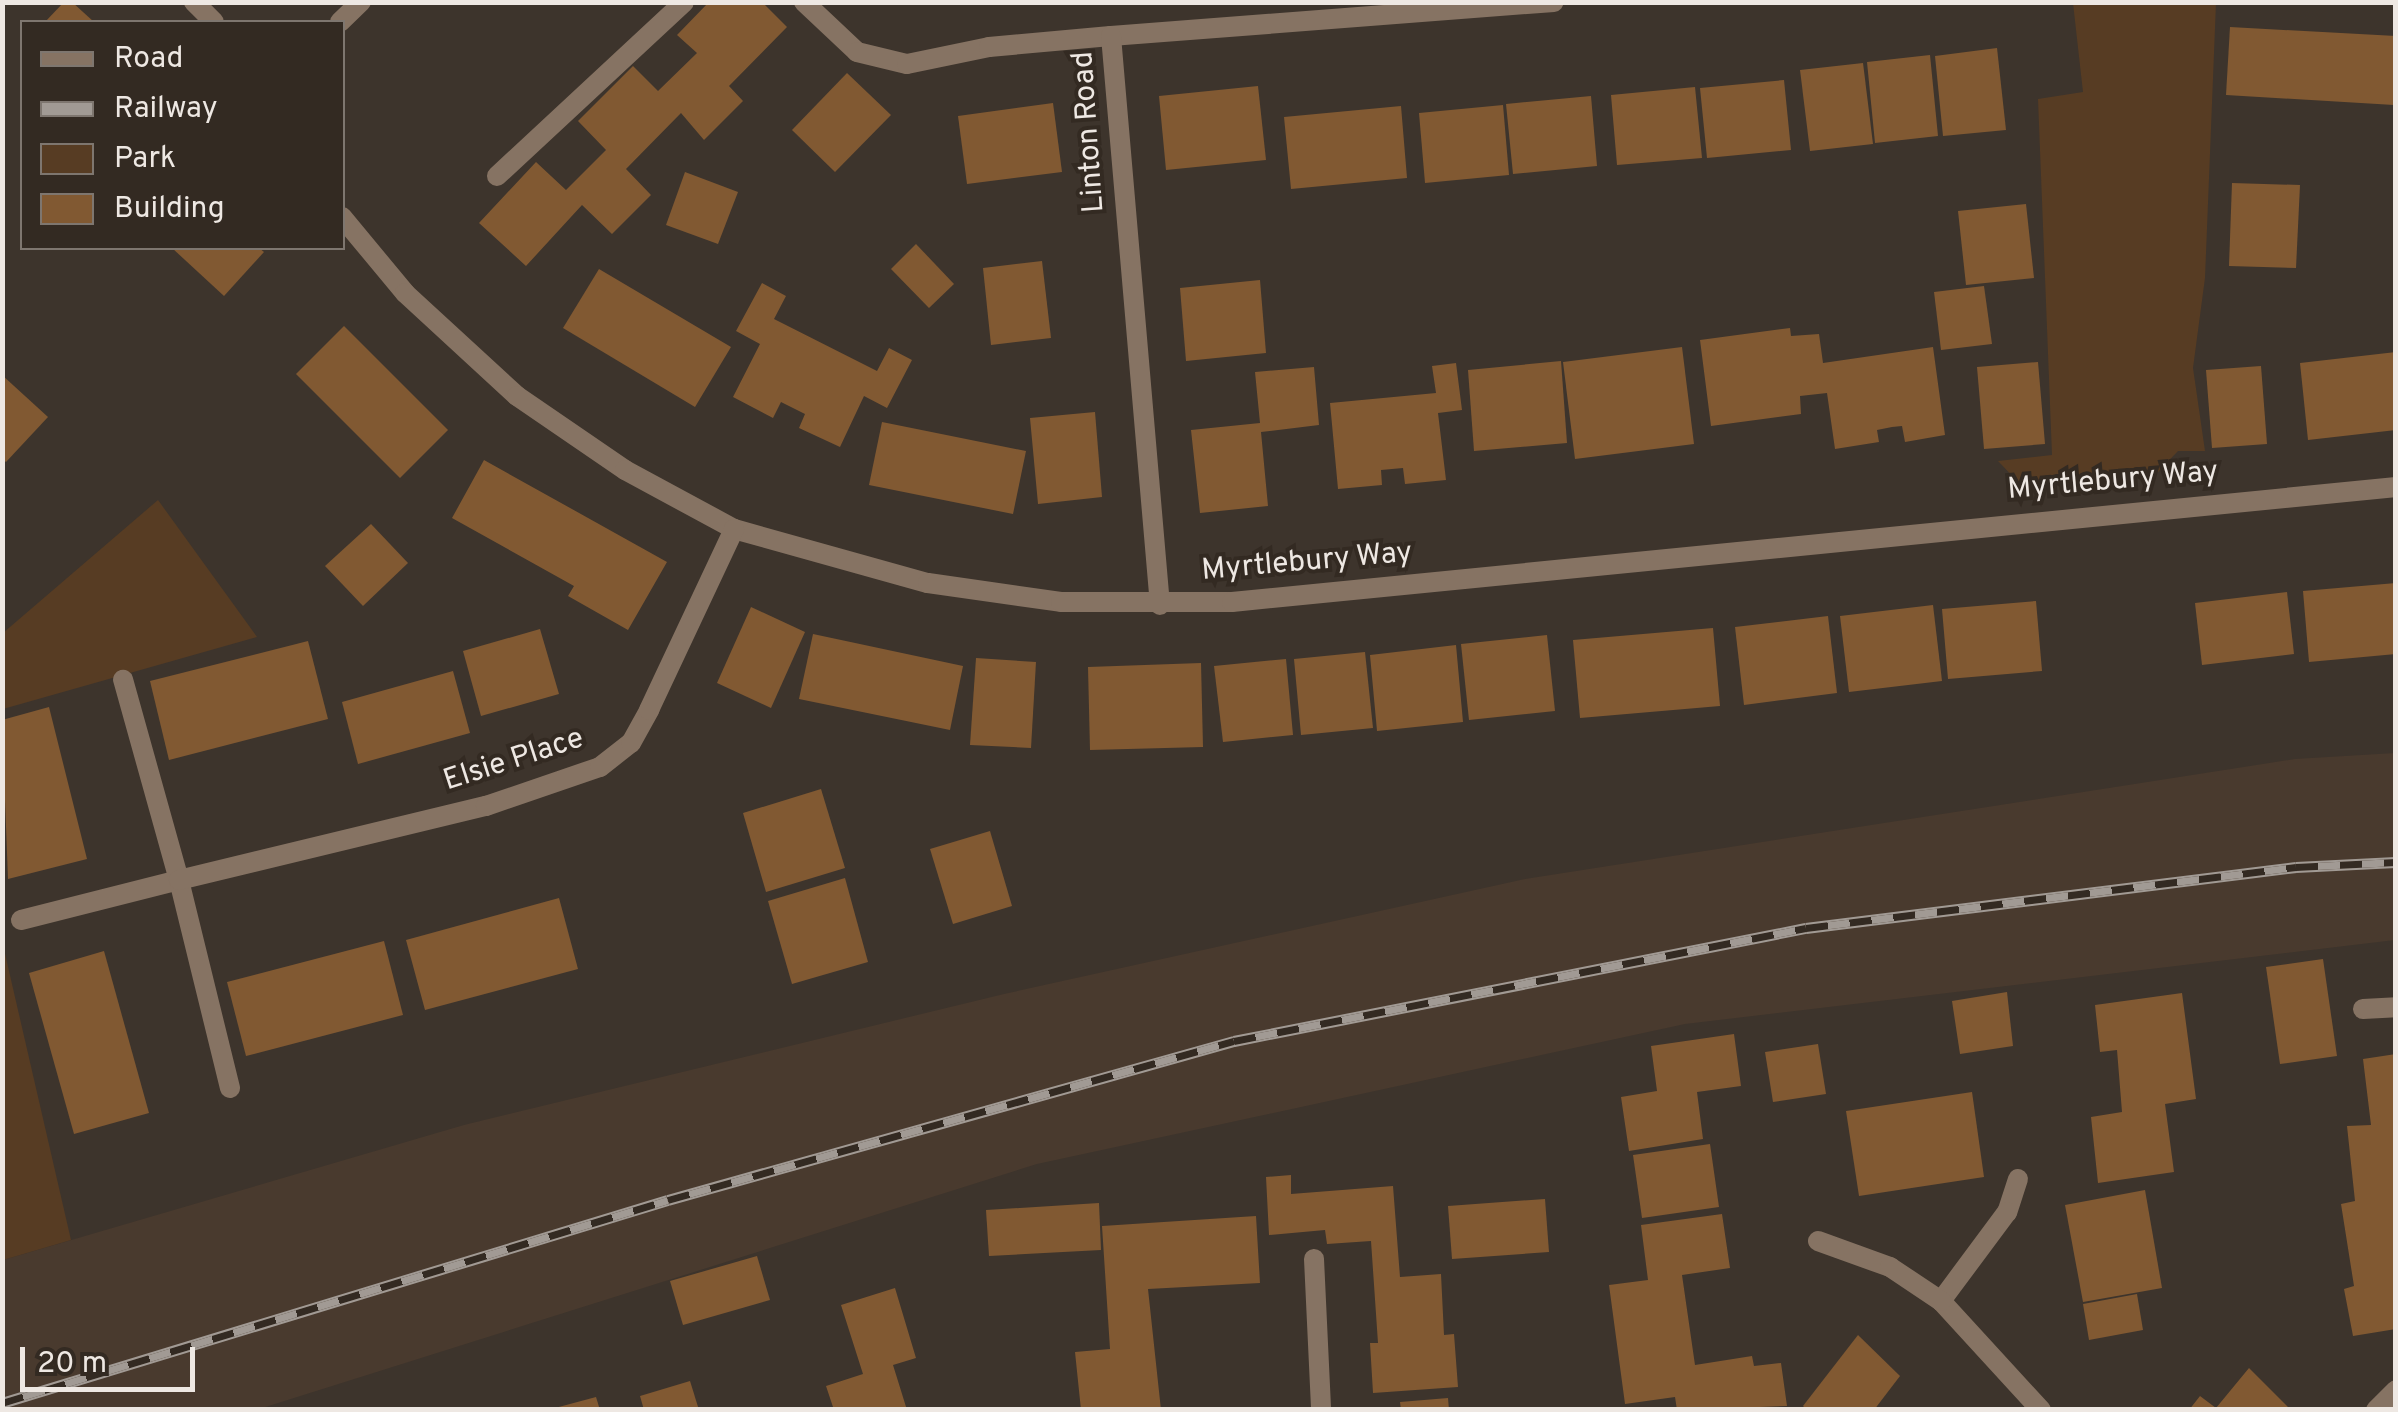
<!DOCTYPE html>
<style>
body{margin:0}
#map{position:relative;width:2398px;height:1412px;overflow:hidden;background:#3d342c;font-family:Overpass,sans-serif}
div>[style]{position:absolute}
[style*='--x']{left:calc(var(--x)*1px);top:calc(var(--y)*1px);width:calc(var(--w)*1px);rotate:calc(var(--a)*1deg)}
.built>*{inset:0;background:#493a2e}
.green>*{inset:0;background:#573c23}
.building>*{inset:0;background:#815932}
.minor>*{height:20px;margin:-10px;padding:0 10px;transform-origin:10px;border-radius:10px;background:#867363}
.rail>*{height:11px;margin-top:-5.5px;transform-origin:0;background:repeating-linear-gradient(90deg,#332a22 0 22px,#a19a94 0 44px);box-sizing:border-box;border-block:2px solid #a19a94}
span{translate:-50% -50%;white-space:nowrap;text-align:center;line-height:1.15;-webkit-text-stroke:8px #332a22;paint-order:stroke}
.street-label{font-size:30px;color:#eee8e3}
.frame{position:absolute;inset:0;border:5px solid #eee8e3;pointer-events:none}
.legend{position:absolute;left:20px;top:20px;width:325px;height:230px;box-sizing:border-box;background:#332a22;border:2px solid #7e766f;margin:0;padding:12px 18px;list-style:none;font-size:30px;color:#eee8e3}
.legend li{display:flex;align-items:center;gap:20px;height:50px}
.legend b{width:50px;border:2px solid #7e766f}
.scale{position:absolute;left:20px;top:1347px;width:175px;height:45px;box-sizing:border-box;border:5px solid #eee8e3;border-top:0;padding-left:12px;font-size:30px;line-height:35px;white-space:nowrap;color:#eee8e3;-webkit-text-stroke:8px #332a22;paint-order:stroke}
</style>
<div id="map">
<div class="built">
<i style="clip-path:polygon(2395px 753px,2395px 940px,1685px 1024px,1037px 1164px,259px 1409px,3px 1410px,3px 1260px,464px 1125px,1004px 994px,1525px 879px,2295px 759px)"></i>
</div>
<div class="green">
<i style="clip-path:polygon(2073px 3px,2216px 3px,2205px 278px,2193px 368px,2205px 451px,2178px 451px,2158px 472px,2020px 484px,1998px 461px,2052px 455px,2038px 99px,2083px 92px)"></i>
<i style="clip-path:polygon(158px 500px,257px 637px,3px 709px,3px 633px)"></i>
<i style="clip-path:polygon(3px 945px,71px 1240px,3px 1260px,2px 1260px)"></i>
</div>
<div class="building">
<i style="clip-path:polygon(64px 2px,72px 2px,94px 22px,45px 22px)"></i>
<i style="clip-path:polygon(709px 2px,762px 2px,787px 27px,729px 86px,743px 101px,704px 140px,681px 113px,626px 169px,651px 195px,612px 234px,582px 205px,526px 266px,479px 223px,536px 162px,566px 190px,606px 150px,578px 121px,633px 66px,658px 91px,697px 53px,677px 35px)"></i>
<i style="clip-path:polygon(2230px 27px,2396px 36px,2394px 105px,2226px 95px)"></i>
<i style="clip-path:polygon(1997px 48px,2006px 130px,1943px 136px,1935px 56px)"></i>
<i style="clip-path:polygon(1930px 55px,1938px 136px,1875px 143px,1867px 62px)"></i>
<i style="clip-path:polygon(1863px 63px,1873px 144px,1810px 151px,1800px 70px)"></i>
<i style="clip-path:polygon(847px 73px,891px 115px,835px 172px,792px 130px)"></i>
<i style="clip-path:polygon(1784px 80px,1791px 150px,1707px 158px,1700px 88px)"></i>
<i style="clip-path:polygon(1258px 86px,1266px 160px,1166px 170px,1159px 96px)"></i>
<i style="clip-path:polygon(1695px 87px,1702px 158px,1617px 165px,1611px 95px)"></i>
<i style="clip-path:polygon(1591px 96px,1597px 166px,1513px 174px,1506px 104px)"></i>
<i style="clip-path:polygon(1053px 103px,1062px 172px,967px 184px,958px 116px)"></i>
<i style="clip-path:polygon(1503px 105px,1509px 175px,1425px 183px,1419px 113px)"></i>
<i style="clip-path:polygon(1401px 106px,1407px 178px,1291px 189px,1284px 117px)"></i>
<i style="clip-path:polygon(685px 172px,738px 192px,718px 244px,666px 225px)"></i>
<i style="clip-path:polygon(2232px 183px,2300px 185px,2296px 268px,2229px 266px)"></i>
<i style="clip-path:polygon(2026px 204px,2034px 278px,1966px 285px,1958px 211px)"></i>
<i style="clip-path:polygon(916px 244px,954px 284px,929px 308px,891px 269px)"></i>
<i style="clip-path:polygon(172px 248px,259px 248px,264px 252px,224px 296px)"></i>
<i style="clip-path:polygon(1042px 261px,1051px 338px,991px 345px,983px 268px)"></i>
<i style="clip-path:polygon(599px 269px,731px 347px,695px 407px,563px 328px)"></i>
<i style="clip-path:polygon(1260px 280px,1266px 353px,1186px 361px,1180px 288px)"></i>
<i style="clip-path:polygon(762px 283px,786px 296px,774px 319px,877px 371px,889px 348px,912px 360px,887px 408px,864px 396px,840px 447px,799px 428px,805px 414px,781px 402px,773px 418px,733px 397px,760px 344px,736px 331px)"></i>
<i style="clip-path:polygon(1984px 286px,1992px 344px,1941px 350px,1934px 292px)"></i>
<i style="clip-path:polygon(344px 326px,448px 430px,400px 478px,296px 374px)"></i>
<i style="clip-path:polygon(1790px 328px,1791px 336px,1819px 334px,1823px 363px,1933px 347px,1945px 435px,1905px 442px,1902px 426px,1892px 427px,1877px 430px,1879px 442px,1835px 449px,1827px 393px,1800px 396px,1801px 414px,1711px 426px,1700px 340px)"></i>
<i style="clip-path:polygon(1682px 347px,1694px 444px,1575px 459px,1563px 362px)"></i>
<i style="clip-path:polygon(2396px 352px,2396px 430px,2308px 440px,2300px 363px)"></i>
<i style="clip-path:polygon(1561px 361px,1567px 443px,1474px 451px,1468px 370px)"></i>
<i style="clip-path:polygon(2038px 362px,2045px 444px,1984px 449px,1977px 367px)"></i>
<i style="clip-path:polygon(1456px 363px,1462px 410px,1438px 413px,1446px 480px,1405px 484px,1403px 468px,1381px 470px,1382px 485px,1338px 489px,1330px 403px,1436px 393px,1432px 366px)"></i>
<i style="clip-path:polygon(2261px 366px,2267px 444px,2212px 448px,2206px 370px)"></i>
<i style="clip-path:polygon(1314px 367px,1319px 425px,1261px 432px,1268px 506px,1200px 513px,1191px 430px,1260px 423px,1255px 372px)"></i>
<i style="clip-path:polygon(2px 375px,48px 417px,6px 462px,2px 459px)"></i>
<i style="clip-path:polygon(1095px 412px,1102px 497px,1038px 504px,1030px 418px)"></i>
<i style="clip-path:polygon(882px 422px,1026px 451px,1013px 514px,869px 485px)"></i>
<i style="clip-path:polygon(484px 460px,667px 562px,628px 630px,568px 596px,574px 586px,452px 518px)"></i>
<i style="clip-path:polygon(371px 524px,408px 563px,363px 606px,325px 566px)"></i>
<i style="clip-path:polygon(2396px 583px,2396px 654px,2309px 662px,2303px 591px)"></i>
<i style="clip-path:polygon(2287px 592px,2294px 654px,2202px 665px,2195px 603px)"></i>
<i style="clip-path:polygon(2036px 601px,2042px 671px,1948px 679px,1942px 609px)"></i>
<i style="clip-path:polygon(1933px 605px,1942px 681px,1849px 692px,1840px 616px)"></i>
<i style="clip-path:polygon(751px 607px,805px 632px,771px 708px,717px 683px)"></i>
<i style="clip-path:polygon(1828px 616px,1837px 693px,1744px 705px,1735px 627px)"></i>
<i style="clip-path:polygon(1713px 628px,1720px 706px,1580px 718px,1573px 640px)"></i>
<i style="clip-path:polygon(540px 629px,559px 694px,481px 716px,463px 651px)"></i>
<i style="clip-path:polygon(813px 634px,963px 666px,950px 730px,799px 699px)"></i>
<i style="clip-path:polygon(1547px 635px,1555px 711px,1469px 720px,1461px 644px)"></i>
<i style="clip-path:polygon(308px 641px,328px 719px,169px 760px,150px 681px)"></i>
<i style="clip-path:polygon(1456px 645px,1463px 722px,1377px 731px,1370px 655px)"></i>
<i style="clip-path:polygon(1365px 652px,1373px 728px,1301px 735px,1294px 659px)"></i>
<i style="clip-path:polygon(976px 658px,1036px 662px,1031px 748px,970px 745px)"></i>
<i style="clip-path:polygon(1286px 659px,1293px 735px,1223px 742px,1214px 666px)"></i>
<i style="clip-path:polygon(1201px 663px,1203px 747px,1090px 750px,1088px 667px)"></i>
<i style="clip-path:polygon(453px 671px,470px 733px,358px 764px,342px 702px)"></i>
<i style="clip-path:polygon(49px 707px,87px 859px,8px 879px,2px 720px)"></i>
<i style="clip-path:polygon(821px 789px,845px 868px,766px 892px,743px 813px)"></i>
<i style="clip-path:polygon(990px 831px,1012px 906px,953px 924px,930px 849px)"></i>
<i style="clip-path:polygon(845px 878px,868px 962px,792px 984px,768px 901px)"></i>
<i style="clip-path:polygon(559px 898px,578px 969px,425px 1010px,406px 940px)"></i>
<i style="clip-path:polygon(384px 941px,403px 1015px,246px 1056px,227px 982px)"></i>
<i style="clip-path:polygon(104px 951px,149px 1113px,74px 1134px,29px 973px)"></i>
<i style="clip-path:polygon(2323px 959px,2337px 1056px,2280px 1064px,2266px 967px)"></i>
<i style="clip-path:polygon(2007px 992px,2013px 1046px,1960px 1054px,1952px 1001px)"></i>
<i style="clip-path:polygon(2182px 993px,2196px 1099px,2165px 1104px,2174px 1172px,2098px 1183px,2091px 1117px,2122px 1112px,2117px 1050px,2100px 1052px,2095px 1005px)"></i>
<i style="clip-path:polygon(1734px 1034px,1741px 1086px,1697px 1092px,1703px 1139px,1629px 1151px,1621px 1097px,1657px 1091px,1651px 1046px)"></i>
<i style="clip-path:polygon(1818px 1044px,1826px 1094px,1773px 1102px,1765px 1052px)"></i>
<i style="clip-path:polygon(2396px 1054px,2396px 1329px,2353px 1336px,2344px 1289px,2354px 1286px,2341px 1204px,2355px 1201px,2347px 1126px,2371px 1125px,2363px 1059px)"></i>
<i style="clip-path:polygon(1972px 1092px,1984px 1177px,1859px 1196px,1846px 1111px)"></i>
<i style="clip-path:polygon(1710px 1144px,1719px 1207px,1642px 1218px,1633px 1155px)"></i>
<i style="clip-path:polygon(1291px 1175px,1291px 1194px,1393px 1186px,1400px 1277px,1441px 1274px,1444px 1335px,1454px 1334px,1458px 1387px,1373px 1393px,1370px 1343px,1378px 1343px,1371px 1241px,1327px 1244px,1325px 1230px,1269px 1235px,1266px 1177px)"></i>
<i style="clip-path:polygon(2145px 1190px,2162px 1288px,2083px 1302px,2065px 1205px)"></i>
<i style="clip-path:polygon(1545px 1199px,1549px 1252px,1452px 1259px,1448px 1206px)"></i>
<i style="clip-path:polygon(1099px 1203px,1101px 1250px,989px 1256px,986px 1210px)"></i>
<i style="clip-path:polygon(1722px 1214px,1730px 1268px,1682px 1275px,1695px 1365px,1752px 1356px,1754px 1366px,1781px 1363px,1787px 1406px,1677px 1410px,1675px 1397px,1625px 1404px,1609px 1285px,1648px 1280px,1641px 1225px)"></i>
<i style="clip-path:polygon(1256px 1216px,1260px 1283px,1148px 1289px,1161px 1410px,1081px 1410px,1075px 1352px,1110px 1349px,1102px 1226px)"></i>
<i style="clip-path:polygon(757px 1256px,770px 1300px,683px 1325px,670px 1281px)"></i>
<i style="clip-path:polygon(895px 1288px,916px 1358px,893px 1365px,907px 1410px,834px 1410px,826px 1386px,863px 1374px,841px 1305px)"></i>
<i style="clip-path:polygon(2137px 1294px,2143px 1330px,2089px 1340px,2083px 1304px)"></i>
<i style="clip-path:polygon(1858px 1335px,1900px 1376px,1874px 1410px,1807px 1410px,1803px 1406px)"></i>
<i style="clip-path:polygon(2249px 1368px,2291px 1410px,2189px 1410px,2200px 1396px,2216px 1408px)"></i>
<i style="clip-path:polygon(690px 1381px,699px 1410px,644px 1410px,640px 1396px)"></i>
<i style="clip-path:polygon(596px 1397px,600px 1410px,556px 1410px,555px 1408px)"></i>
<i style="clip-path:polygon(1448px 1398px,1449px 1410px,1401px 1410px,1400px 1402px)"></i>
</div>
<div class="minor">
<i style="--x:194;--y:2;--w:28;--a:45"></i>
<i style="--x:804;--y:2;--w:73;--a:43.3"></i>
<i style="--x:857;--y:52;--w:51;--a:13.5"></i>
<i style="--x:907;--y:64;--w:84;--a:-11.7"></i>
<i style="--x:989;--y:47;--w:122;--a:-5.2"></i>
<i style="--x:1111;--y:36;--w:444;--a:-4.4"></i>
<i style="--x:340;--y:22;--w:29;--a:-44"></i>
<i style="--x:1111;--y:36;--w:571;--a:85.08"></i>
<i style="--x:497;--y:176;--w:255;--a:-42.9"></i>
<i style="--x:342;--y:217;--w:99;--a:50.3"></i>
<i style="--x:405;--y:293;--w:152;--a:42.6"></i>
<i style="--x:517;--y:396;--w:131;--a:34.4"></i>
<i style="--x:625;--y:470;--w:124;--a:28.4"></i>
<i style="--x:734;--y:529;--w:201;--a:15.6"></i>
<i style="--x:928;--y:583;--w:134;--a:8.1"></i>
<i style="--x:1061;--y:602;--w:171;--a:0"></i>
<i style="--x:1232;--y:602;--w:1170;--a:-5.64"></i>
<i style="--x:21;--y:920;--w:163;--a:-14.2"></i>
<i style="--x:179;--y:880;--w:208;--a:-105.6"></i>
<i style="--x:2363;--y:1009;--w:33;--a:-3"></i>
<i style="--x:230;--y:1088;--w:214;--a:-103.8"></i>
<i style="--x:179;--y:880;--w:316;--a:-13.6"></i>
<i style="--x:486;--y:806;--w:120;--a:-18.9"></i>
<i style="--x:600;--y:767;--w:39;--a:-38"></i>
<i style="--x:631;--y:743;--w:38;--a:-61"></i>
<i style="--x:649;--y:710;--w:200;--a:-64.8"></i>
<i style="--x:2018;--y:1179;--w:35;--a:108"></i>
<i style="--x:2007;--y:1212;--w:111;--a:126.6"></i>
<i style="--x:1941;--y:1301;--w:148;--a:47.5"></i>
<i style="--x:1818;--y:1241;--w:77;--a:19.9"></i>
<i style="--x:1890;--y:1267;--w:61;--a:33.7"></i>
<i style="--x:1314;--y:1259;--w:151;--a:87.3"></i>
<i style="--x:2376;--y:1410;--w:28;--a:-45"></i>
</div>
<div class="rail">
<i style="--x:2;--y:1403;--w:696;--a:-16.95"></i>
<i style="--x:668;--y:1200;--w:588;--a:-15.69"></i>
<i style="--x:1234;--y:1041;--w:583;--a:-11.18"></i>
<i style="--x:1806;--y:928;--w:494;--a:-7.1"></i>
<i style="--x:2296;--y:867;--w:100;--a:-2.9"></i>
</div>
<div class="street-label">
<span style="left:1090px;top:132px;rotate:-94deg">Linton Road</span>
<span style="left:2113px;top:482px;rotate:-5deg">Myrtlebury Way</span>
<span style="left:1307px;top:563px;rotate:-5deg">Myrtlebury Way</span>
<span style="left:514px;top:761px;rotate:-18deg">Elsie Place</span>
</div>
<div class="frame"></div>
<ul class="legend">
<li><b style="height:12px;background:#867363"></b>Road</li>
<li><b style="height:12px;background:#a19a94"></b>Railway</li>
<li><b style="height:28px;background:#573c23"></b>Park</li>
<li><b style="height:28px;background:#815932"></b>Building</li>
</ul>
<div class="scale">20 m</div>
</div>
